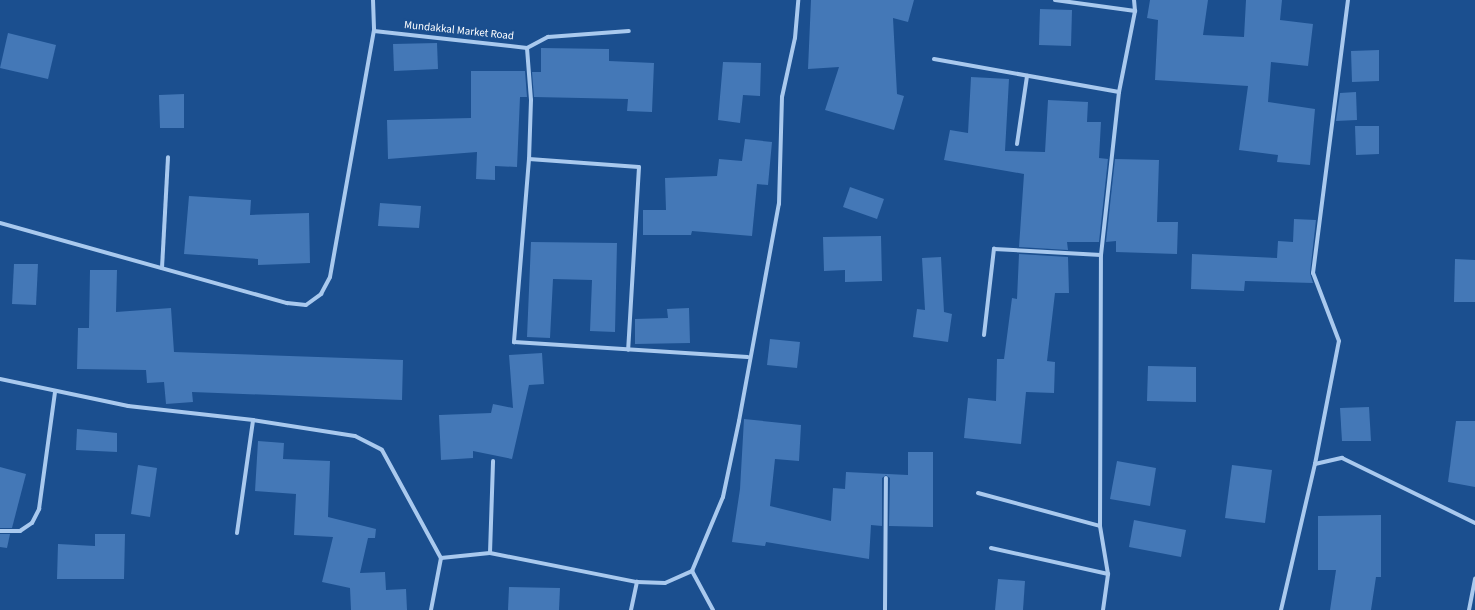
<!DOCTYPE html>
<style>
body{margin:0}
#map{position:relative;width:1475px;height:610px;overflow:hidden;background:#1b4f8f;font-family:"Source Sans 3",sans-serif}
div>[style]{position:absolute}
[style*='--x']{left:calc(var(--x)*1px);top:calc(var(--y)*1px);width:calc(var(--w)*1px);rotate:calc(var(--a)*1deg)}
.building>*{inset:0;background:#4478b7}
.minor>*{height:4px;margin:-2px;padding:0 2px;transform-origin:2px;border-radius:2px;background:#a9c9ee}
span{translate:-50% -50%;white-space:nowrap;text-align:center;line-height:1.15;-webkit-text-stroke:4px #1b4f8f;paint-order:stroke}
.street-label{font-size:11px;color:#fff}
</style>
<div id="map">
<div class="building">
<i style="clip-path:polygon(811px 0,914px 0,908px 22px,893px 18px,897px 94px,904px 96px,894px 130px,825px 110px,839px 67px,808px 69px)"></i>
<i style="clip-path:polygon(1150px 0,1208px 0,1203px 35px,1244px 37px,1246px 0,1282px 0,1280px 20px,1313px 24px,1308px 66px,1271px 62px,1268px 102px,1315px 109px,1310px 165px,1277px 162px,1278px 155px,1239px 150px,1248px 86px,1155px 80px,1158px 20px,1147px 18px)"></i>
<i style="clip-path:polygon(1040px 9px,1072px 10px,1071px 46px,1039px 45px)"></i>
<i style="clip-path:polygon(8px 33px,56px 45px,48px 79px,0 68px)"></i>
<i style="clip-path:polygon(437px 43px,438px 69px,394px 71px,393px 44px)"></i>
<i style="clip-path:polygon(541px 48px,609px 49px,609px 61px,654px 63px,652px 112px,627px 111px,628px 99px,534px 97px,532px 72px,541px 72px)"></i>
<i style="clip-path:polygon(1379px 50px,1379px 81px,1352px 82px,1351px 51px)"></i>
<i style="clip-path:polygon(723px 62px,761px 63px,760px 96px,743px 95px,740px 123px,718px 120px)"></i>
<i style="clip-path:polygon(471px 71px,525px 71px,527px 97px,520px 97px,517px 167px,495px 166px,495px 180px,476px 179px,477px 152px,388px 159px,387px 120px,471px 118px)"></i>
<i style="clip-path:polygon(971px 77px,1009px 79px,1005px 151px,1045px 152px,1048px 100px,1088px 102px,1087px 122px,1101px 122px,1099px 158px,1108px 159px,1099px 242px,1067px 242px,1068px 250px,1019px 247px,1024px 174px,944px 160px,950px 130px,968px 133px)"></i>
<i style="clip-path:polygon(1356px 92px,1357px 120px,1336px 121px,1340px 93px)"></i>
<i style="clip-path:polygon(184px 94px,184px 128px,160px 128px,159px 95px)"></i>
<i style="clip-path:polygon(1355px 126px,1379px 126px,1379px 154px,1356px 155px)"></i>
<i style="clip-path:polygon(745px 139px,772px 142px,768px 185px,757px 184px,752px 236px,692px 231px,691px 235px,643px 235px,643px 210px,666px 210px,665px 178px,717px 176px,719px 159px,742px 161px)"></i>
<i style="clip-path:polygon(1115px 159px,1159px 160px,1157px 222px,1178px 222px,1177px 254px,1116px 252px,1116px 241px,1106px 242px)"></i>
<i style="clip-path:polygon(850px 187px,884px 199px,877px 219px,843px 207px)"></i>
<i style="clip-path:polygon(189px 196px,251px 200px,250px 215px,309px 213px,310px 263px,258px 265px,258px 259px,184px 254px)"></i>
<i style="clip-path:polygon(380px 203px,421px 206px,419px 228px,378px 226px)"></i>
<i style="clip-path:polygon(1294px 219px,1316px 220px,1310px 273px,1313px 283px,1245px 281px,1244px 291px,1191px 289px,1192px 254px,1277px 258px,1278px 241px,1293px 242px)"></i>
<i style="clip-path:polygon(881px 236px,882px 281px,845px 282px,845px 270px,824px 271px,823px 237px)"></i>
<i style="clip-path:polygon(531px 242px,617px 243px,615px 332px,590px 331px,592px 280px,553px 279px,550px 338px,527px 337px)"></i>
<i style="clip-path:polygon(1019px 254px,1068px 257px,1069px 293px,1055px 293px,1047px 361px,1055px 362px,1054px 393px,1026px 392px,1021px 444px,964px 438px,968px 398px,996px 401px,997px 359px,1004px 359px,1012px 298px,1017px 299px)"></i>
<i style="clip-path:polygon(941px 257px,944px 312px,952px 314px,948px 342px,913px 337px,917px 309px,925px 310px,922px 258px)"></i>
<i style="clip-path:polygon(1455px 259px,1475px 260px,1475px 302px,1454px 302px)"></i>
<i style="clip-path:polygon(14px 264px,38px 264px,36px 305px,12px 304px)"></i>
<i style="clip-path:polygon(90px 270px,117px 270px,116px 312px,171px 308px,174px 352px,403px 360px,402px 400px,192px 392px,193px 402px,166px 404px,164px 382px,147px 383px,146px 370px,77px 369px,78px 328px,89px 328px)"></i>
<i style="clip-path:polygon(689px 308px,690px 343px,635px 344px,635px 319px,668px 318px,667px 309px)"></i>
<i style="clip-path:polygon(770px 339px,800px 342px,797px 368px,767px 365px)"></i>
<i style="clip-path:polygon(542px 353px,544px 384px,529px 385px,512px 459px,473px 451px,473px 458px,441px 460px,439px 415px,491px 413px,493px 404px,513px 408px,509px 355px)"></i>
<i style="clip-path:polygon(1148px 366px,1196px 367px,1196px 402px,1147px 401px)"></i>
<i style="clip-path:polygon(1369px 407px,1371px 441px,1342px 441px,1340px 408px)"></i>
<i style="clip-path:polygon(744px 419px,801px 425px,799px 461px,775px 459px,770px 506px,831px 521px,833px 488px,845px 489px,846px 472px,908px 475px,908px 452px,933px 452px,933px 527px,889px 526px,890px 478px,886px 475px,882px 478px,882px 526px,871px 525px,869px 559px,766px 542px,765px 546px,732px 542px,740px 489px)"></i>
<i style="clip-path:polygon(1456px 421px,1475px 421px,1475px 487px,1448px 482px)"></i>
<i style="clip-path:polygon(77px 429px,117px 433px,117px 452px,76px 450px)"></i>
<i style="clip-path:polygon(258px 441px,284px 443px,283px 459px,330px 461px,328px 517px,376px 529px,375px 538px,368px 538px,360px 573px,385px 572px,386px 590px,406px 589px,407px 610px,351px 610px,350px 588px,322px 582px,333px 537px,294px 535px,296px 494px,255px 491px)"></i>
<i style="clip-path:polygon(1117px 461px,1156px 468px,1150px 506px,1110px 499px)"></i>
<i style="clip-path:polygon(138px 465px,157px 468px,150px 517px,131px 514px)"></i>
<i style="clip-path:polygon(1232px 465px,1272px 470px,1265px 523px,1225px 518px)"></i>
<i style="clip-path:polygon(0 467px,26px 474px,12px 528px,0 528px)"></i>
<i style="clip-path:polygon(1381px 515px,1381px 577px,1376px 577px,1371px 610px,1330px 610px,1336px 570px,1318px 570px,1318px 516px)"></i>
<i style="clip-path:polygon(1134px 520px,1186px 530px,1181px 557px,1129px 547px)"></i>
<i style="clip-path:polygon(0 534px,10px 534px,7px 548px,0 547px)"></i>
<i style="clip-path:polygon(95px 534px,125px 534px,124px 579px,57px 579px,58px 544px,95px 546px)"></i>
<i style="clip-path:polygon(998px 579px,1025px 581px,1023px 610px,995px 610px)"></i>
<i style="clip-path:polygon(509px 587px,560px 588px,559px 610px,508px 610px)"></i>
</div>
<div class="minor">
<i style="--x:373;--y:0;--w:31;--a:88"></i>
<i style="--x:374;--y:31;--w:154;--a:6.3"></i>
<i style="--x:527;--y:48;--w:52;--a:85.6"></i>
<i style="--x:531;--y:100;--w:59;--a:91.9"></i>
<i style="--x:529;--y:159;--w:110;--a:4.2"></i>
<i style="--x:639;--y:167;--w:183;--a:93.4"></i>
<i style="--x:1055;--y:0;--w:81;--a:7.8"></i>
<i style="--x:527;--y:48;--w:24;--a:-28"></i>
<i style="--x:548;--y:37;--w:81;--a:-4.2"></i>
<i style="--x:934;--y:59;--w:188;--a:10.1"></i>
<i style="--x:1017;--y:144;--w:69;--a:-81.6"></i>
<i style="--x:529;--y:159;--w:184;--a:94.7"></i>
<i style="--x:514;--y:342;--w:234;--a:3.7"></i>
<i style="--x:0;--y:223;--w:298;--a:15.6"></i>
<i style="--x:287;--y:303;--w:19;--a:6"></i>
<i style="--x:306;--y:305;--w:19;--a:-36"></i>
<i style="--x:321;--y:294;--w:19;--a:-62"></i>
<i style="--x:330;--y:277;--w:250;--a:-79.9"></i>
<i style="--x:162;--y:268;--w:111;--a:-86.9"></i>
<i style="--x:984;--y:335;--w:87;--a:-83.4"></i>
<i style="--x:994;--y:249;--w:107;--a:3.2"></i>
<i style="--x:0;--y:379;--w:131;--a:11.9"></i>
<i style="--x:128;--y:406;--w:126;--a:6.4"></i>
<i style="--x:253;--y:420;--w:103;--a:8.9"></i>
<i style="--x:355;--y:436;--w:30;--a:27"></i>
<i style="--x:382;--y:450;--w:123;--a:61.4"></i>
<i style="--x:441;--y:558;--w:53;--a:100.9"></i>
<i style="--x:1315;--y:464;--w:125;--a:-79"></i>
<i style="--x:1339;--y:341;--w:73;--a:-110.9"></i>
<i style="--x:1313;--y:273;--w:275;--a:-82.7"></i>
<i style="--x:978;--y:493;--w:126;--a:15.1"></i>
<i style="--x:0;--y:531;--w:20;--a:0"></i>
<i style="--x:20;--y:531;--w:14;--a:-34"></i>
<i style="--x:32;--y:523;--w:16;--a:-63"></i>
<i style="--x:39;--y:509;--w:118;--a:-82.2"></i>
<i style="--x:237;--y:533;--w:114;--a:-81.9"></i>
<i style="--x:991;--y:548;--w:120;--a:12.5"></i>
<i style="--x:490;--y:553;--w:92;--a:-88.1"></i>
<i style="--x:441;--y:558;--w:49;--a:-5.8"></i>
<i style="--x:490;--y:553;--w:150;--a:11.2"></i>
<i style="--x:637;--y:582;--w:28;--a:2"></i>
<i style="--x:665;--y:583;--w:30;--a:-24"></i>
<i style="--x:631;--y:610;--w:29;--a:-78"></i>
<i style="--x:713;--y:610;--w:44;--a:-118.3"></i>
<i style="--x:692;--y:571;--w:80;--a:-67.3"></i>
<i style="--x:723;--y:497;--w:78;--a:-78.1"></i>
<i style="--x:739;--y:421;--w:221;--a:-79.6"></i>
<i style="--x:779;--y:204;--w:107;--a:-88.4"></i>
<i style="--x:782;--y:97;--w:60;--a:-77.6"></i>
<i style="--x:795;--y:38;--w:38;--a:-85"></i>
<i style="--x:885;--y:610;--w:132;--a:-89.6"></i>
<i style="--x:1103;--y:610;--w:36;--a:-82"></i>
<i style="--x:1108;--y:574;--w:49;--a:-99.5"></i>
<i style="--x:1100;--y:526;--w:271;--a:-89.8"></i>
<i style="--x:1101;--y:255;--w:164;--a:-83.7"></i>
<i style="--x:1119;--y:92;--w:83;--a:-78.8"></i>
<i style="--x:1135;--y:11;--w:11;--a:-95"></i>
<i style="--x:1281;--y:610;--w:150;--a:-76.9"></i>
<i style="--x:1315;--y:464;--w:28;--a:-13"></i>
<i style="--x:1342;--y:458;--w:148;--a:26"></i>
<i style="--x:1469;--y:610;--w:32;--a:-79"></i>
</div>
<div class="street-label">
<span style="left:459px;top:31px;rotate:6deg">Mundakkal Market Road</span>
</div>
</div>
